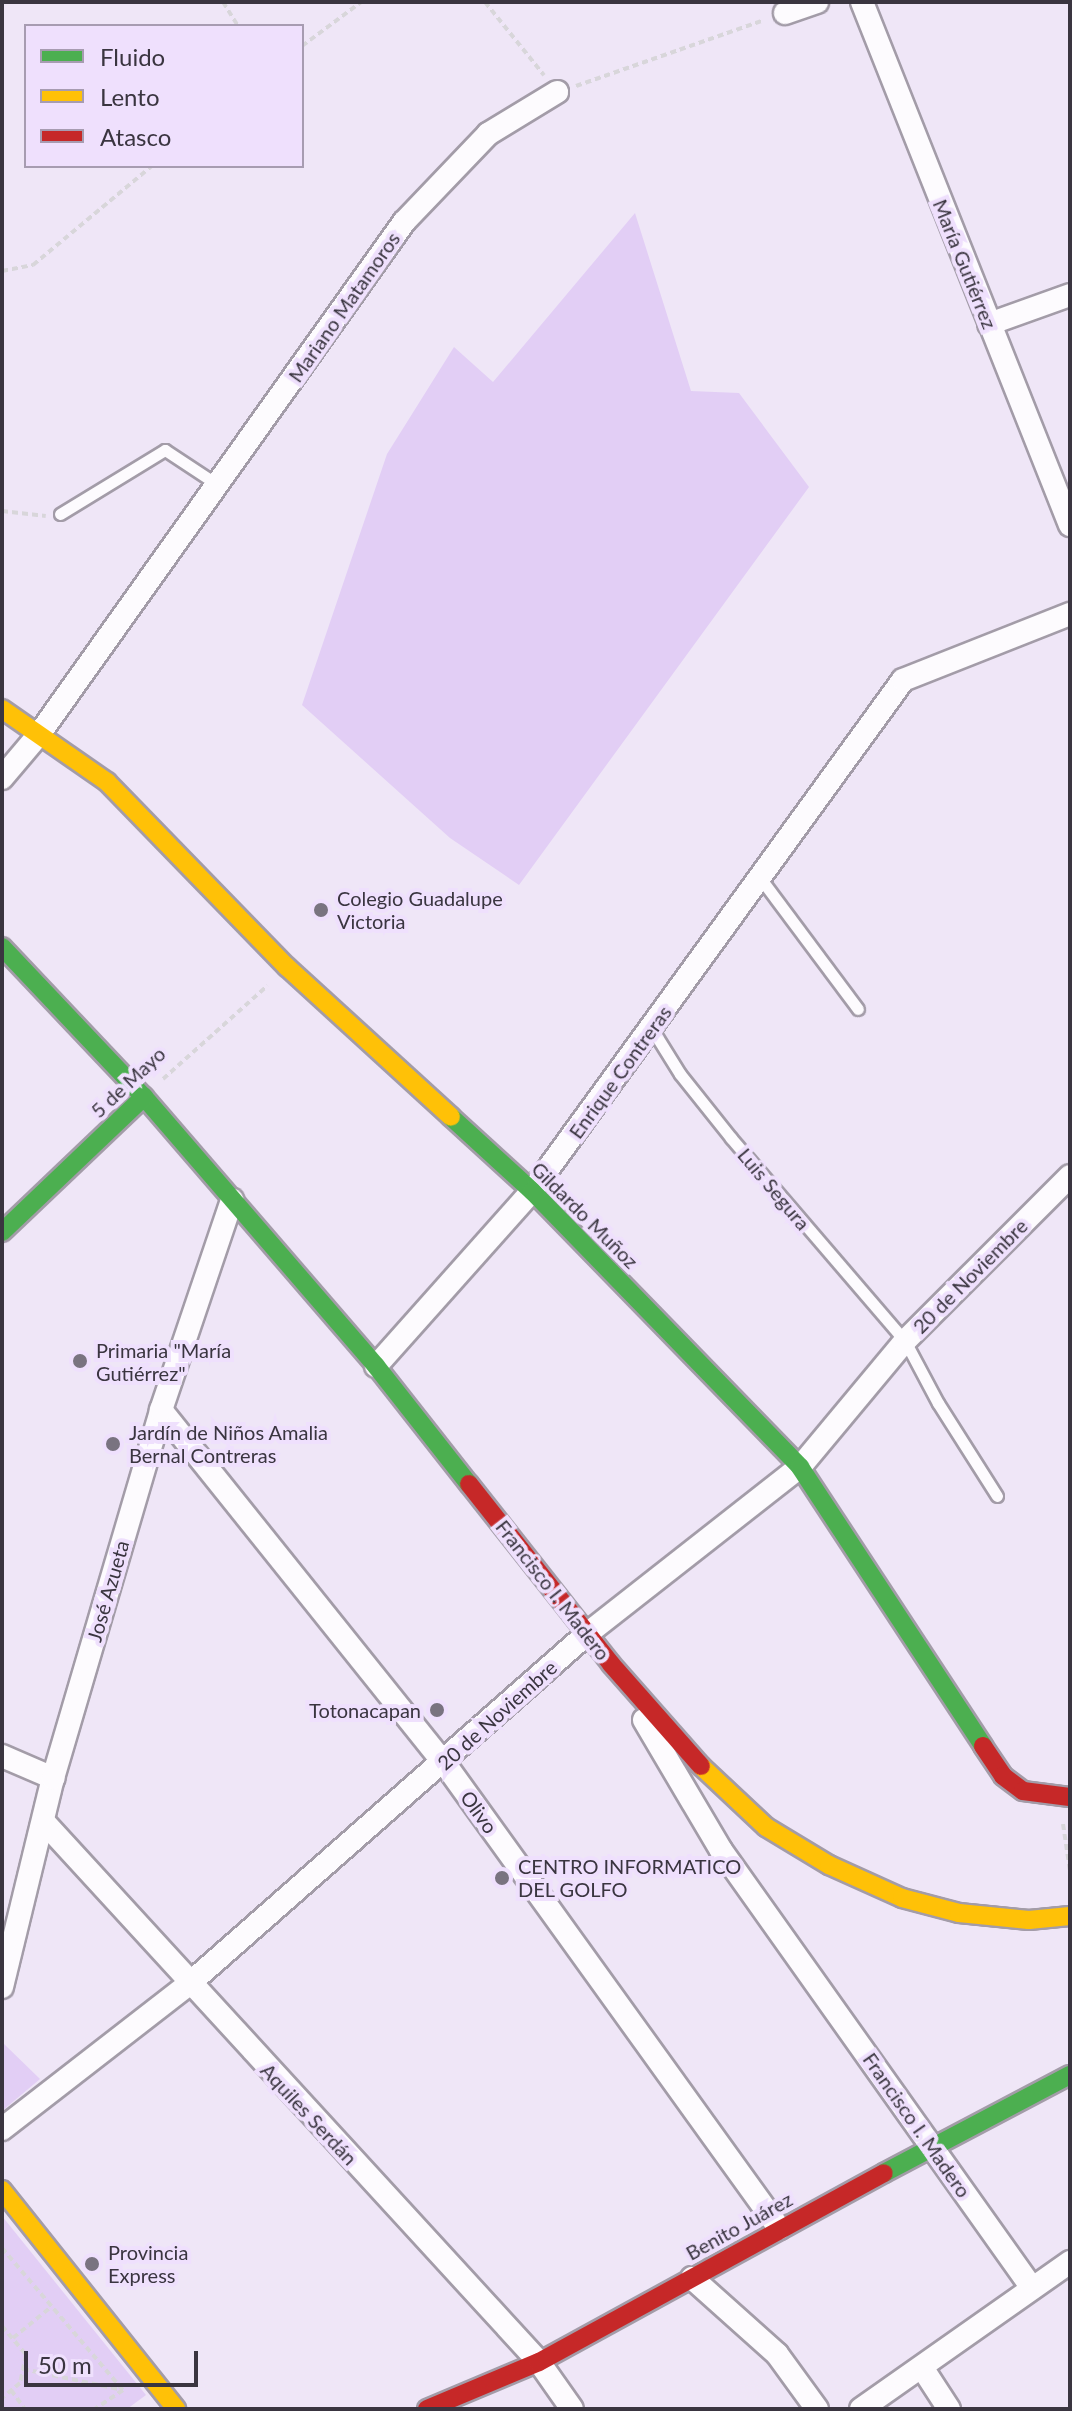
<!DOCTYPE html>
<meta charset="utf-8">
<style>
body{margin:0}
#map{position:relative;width:1072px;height:2411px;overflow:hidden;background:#efe6f7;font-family:Lato,sans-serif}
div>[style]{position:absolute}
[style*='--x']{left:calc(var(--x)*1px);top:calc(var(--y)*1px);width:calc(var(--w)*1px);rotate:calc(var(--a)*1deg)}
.green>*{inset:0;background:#e2cef5}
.path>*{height:4px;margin-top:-2px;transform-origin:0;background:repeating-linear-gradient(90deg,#d8d6da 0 6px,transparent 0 10px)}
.roads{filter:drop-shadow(2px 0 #a39ca8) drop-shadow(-2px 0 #a39ca8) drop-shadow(0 2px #a39ca8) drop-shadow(0 -2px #a39ca8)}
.lane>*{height:11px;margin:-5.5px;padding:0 5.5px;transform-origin:5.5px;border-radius:5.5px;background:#fdfbfe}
.street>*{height:22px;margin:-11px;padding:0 11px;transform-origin:11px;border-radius:11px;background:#fdfbfe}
.fast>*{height:18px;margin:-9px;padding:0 9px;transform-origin:9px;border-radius:9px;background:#4caf50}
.slow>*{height:18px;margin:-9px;padding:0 9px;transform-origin:9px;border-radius:9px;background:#ffc107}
.jam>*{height:18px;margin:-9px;padding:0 9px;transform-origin:9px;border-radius:9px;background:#c62828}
.dots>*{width:22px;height:22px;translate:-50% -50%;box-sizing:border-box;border:4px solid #efe0fd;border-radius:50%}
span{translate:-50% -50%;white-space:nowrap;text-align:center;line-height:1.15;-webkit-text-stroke:8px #efe0fd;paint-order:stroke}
.street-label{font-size:20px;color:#3a3540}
.poi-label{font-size:20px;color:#3a3540}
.left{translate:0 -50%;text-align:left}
.right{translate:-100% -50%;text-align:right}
.frame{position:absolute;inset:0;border:4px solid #3a3540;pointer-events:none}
.legend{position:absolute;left:24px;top:24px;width:280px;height:144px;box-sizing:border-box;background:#efe0fd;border:2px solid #a79cb1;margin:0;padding:10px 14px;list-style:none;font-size:24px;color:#3a3540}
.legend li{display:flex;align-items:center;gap:16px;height:40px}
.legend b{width:40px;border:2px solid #a79cb1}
.scale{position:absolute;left:24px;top:2351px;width:174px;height:36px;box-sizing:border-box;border:4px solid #3a3540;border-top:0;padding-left:10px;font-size:24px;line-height:28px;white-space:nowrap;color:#3a3540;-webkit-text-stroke:6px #efe0fd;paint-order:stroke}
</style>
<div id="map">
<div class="green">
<i style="clip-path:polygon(635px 213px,691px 391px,739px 393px,809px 487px,519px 885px,450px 838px,302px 705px,387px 454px,454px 347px,493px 382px)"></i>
<i style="clip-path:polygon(2px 2042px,40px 2079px,2px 2111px)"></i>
<i style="clip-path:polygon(2px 2216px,146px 2395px,127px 2409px,2px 2409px)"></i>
</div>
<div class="path">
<i style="--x:223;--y:2;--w:28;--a:58"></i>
<i style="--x:485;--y:2;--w:94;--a:51.1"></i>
<i style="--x:302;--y:46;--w:74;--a:-36.7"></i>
<i style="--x:576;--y:86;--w:199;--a:-19.3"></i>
<i style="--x:2;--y:271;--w:32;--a:-11"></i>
<i style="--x:33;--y:265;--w:155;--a:-39.8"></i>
<i style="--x:2;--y:511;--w:44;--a:6.5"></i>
<i style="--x:163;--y:1079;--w:140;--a:-41.8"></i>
<i style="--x:1063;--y:1824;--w:48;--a:81.5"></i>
<i style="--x:2;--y:2248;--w:187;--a:49.6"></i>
<i style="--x:123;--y:2390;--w:34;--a:146"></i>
<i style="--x:2;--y:2326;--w:38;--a:50"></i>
<i style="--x:26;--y:2355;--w:29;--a:102"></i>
<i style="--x:20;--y:2383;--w:23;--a:140"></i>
<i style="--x:13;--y:2338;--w:49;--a:-39.2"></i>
<i style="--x:23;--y:2369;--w:102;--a:11.9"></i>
<i style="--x:11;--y:2390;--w:24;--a:54"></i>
</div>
<div class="roads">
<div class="lane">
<i style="--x:60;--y:514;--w:123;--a:-31.4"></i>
<i style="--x:165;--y:450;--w:64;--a:33.4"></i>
<i style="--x:761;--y:879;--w:162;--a:53.3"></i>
<i style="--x:652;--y:1029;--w:53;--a:58.1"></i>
<i style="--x:680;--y:1074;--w:82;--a:51.4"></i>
<i style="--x:731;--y:1138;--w:267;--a:49.4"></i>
<i style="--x:905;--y:1341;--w:70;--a:62"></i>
<i style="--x:938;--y:1403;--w:110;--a:57.6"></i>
</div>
<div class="street">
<i style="--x:862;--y:2;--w:563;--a:68.31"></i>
<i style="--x:785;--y:13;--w:34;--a:-19"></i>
<i style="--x:989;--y:324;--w:86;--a:-19.7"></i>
<i style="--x:2;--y:778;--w:59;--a:-49.8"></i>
<i style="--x:40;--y:733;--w:627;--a:-54.54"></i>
<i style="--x:404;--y:222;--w:122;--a:-46.3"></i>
<i style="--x:488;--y:134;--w:81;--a:-31.3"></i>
<i style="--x:376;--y:1366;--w:234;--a:-48.3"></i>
<i style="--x:532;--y:1191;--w:631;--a:-54.02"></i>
<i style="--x:903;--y:680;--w:180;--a:-21.6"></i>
<i style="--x:161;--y:1410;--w:454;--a:51.3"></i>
<i style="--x:445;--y:1764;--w:572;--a:54.25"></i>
<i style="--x:644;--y:1720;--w:151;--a:59.4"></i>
<i style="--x:721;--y:1850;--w:537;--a:54.62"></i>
<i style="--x:2;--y:1756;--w:56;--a:23.3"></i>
<i style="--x:43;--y:1821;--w:734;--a:47.48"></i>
<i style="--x:539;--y:2362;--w:57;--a:54.9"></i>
<i style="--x:2;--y:1987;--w:215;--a:-76.3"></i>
<i style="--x:53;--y:1778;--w:384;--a:-73.6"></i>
<i style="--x:161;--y:1410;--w:222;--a:-71.3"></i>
<i style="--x:2;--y:2129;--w:237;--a:-37.8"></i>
<i style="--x:189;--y:1984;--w:531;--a:-41.34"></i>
<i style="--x:588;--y:1633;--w:269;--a:-38.1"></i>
<i style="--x:800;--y:1467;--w:164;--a:-50.2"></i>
<i style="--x:905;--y:1341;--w:233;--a:-45"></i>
<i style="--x:692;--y:2278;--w:114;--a:41.8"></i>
<i style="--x:777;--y:2354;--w:68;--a:54"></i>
<i style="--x:923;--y:2369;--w:48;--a:57"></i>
<i style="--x:861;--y:2409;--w:256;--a:-35.1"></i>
</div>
<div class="fast">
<i style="--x:2;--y:947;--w:207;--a:46.6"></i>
<i style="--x:144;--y:1097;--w:355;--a:49.2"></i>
<i style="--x:376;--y:1366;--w:150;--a:51.8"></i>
<i style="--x:451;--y:1117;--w:110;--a:42.4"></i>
<i style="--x:532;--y:1191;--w:385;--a:45.8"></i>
<i style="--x:800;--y:1467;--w:334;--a:56.7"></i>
<i style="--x:2;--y:1232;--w:196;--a:-43.6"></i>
<i style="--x:884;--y:2173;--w:210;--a:-27.8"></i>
</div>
<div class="slow">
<i style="--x:2;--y:709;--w:128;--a:34.8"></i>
<i style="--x:107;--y:782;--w:258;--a:45.8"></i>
<i style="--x:287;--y:967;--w:222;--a:42.4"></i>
<i style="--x:701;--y:1766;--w:89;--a:43.2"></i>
<i style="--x:766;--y:1827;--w:74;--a:31.1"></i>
<i style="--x:829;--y:1865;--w:80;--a:24.3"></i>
<i style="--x:902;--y:1898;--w:59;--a:14.7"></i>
<i style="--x:959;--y:1913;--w:70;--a:5.7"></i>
<i style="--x:1029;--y:1920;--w:41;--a:-5.6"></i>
<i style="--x:2;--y:2190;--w:280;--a:51.5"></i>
</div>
<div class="jam">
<i style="--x:469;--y:1484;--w:229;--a:51.7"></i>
<i style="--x:611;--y:1664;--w:136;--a:48.6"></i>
<i style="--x:983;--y:1746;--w:36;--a:56"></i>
<i style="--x:1003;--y:1776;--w:25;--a:37"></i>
<i style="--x:1023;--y:1791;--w:47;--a:7.3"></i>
<i style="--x:427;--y:2409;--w:121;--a:-22.8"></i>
<i style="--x:539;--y:2362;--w:393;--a:-28.7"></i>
</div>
</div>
<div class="dots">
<i style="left:321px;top:910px;background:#797380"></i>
<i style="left:80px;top:1361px;background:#797380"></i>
<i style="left:113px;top:1444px;background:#797380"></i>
<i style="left:437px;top:1710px;background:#797380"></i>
<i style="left:502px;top:1878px;background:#797380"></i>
<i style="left:92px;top:2264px;background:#797380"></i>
</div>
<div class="street-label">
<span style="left:965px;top:264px;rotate:68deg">María Gutiérrez</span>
<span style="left:344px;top:307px;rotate:-55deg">Mariano Matamoros</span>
<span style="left:620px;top:1072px;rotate:-54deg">Enrique Contreras</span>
<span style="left:128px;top:1082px;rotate:-43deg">5 de Mayo</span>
<span style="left:774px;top:1189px;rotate:50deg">Luis Segura</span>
<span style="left:585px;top:1215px;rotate:45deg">Gildardo Muñoz</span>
<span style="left:970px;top:1276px;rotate:-45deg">20 de Noviembre</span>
<span style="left:553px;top:1590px;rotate:52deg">Francisco I. Madero</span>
<span style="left:108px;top:1591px;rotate:-74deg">José Azueta</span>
<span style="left:497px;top:1715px;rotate:-42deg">20 de Noviembre</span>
<span style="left:479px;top:1812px;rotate:54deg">Olivo</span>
<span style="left:309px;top:2114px;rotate:47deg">Aquiles Serdán</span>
<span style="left:917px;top:2125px;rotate:55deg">Francisco I. Madero</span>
<span style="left:739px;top:2226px;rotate:-29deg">Benito Juárez</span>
</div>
<div class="poi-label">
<span class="left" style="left:337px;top:910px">Colegio Guadalupe<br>Victoria</span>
<span class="left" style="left:96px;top:1362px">Primaria "María<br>Gutiérrez"</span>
<span class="left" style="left:129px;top:1444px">Jardín de Niños Amalia<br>Bernal Contreras</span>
<span class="right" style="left:421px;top:1710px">Totonacapan</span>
<span class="left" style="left:518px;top:1878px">CENTRO INFORMATICO<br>DEL GOLFO</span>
<span class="left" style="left:108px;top:2264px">Provincia<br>Express</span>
</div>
<div class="frame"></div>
<ul class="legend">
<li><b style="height:10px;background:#4caf50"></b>Fluido</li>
<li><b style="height:10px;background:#ffc107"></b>Lento</li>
<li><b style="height:10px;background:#c62828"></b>Atasco</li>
</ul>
<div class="scale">50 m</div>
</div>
